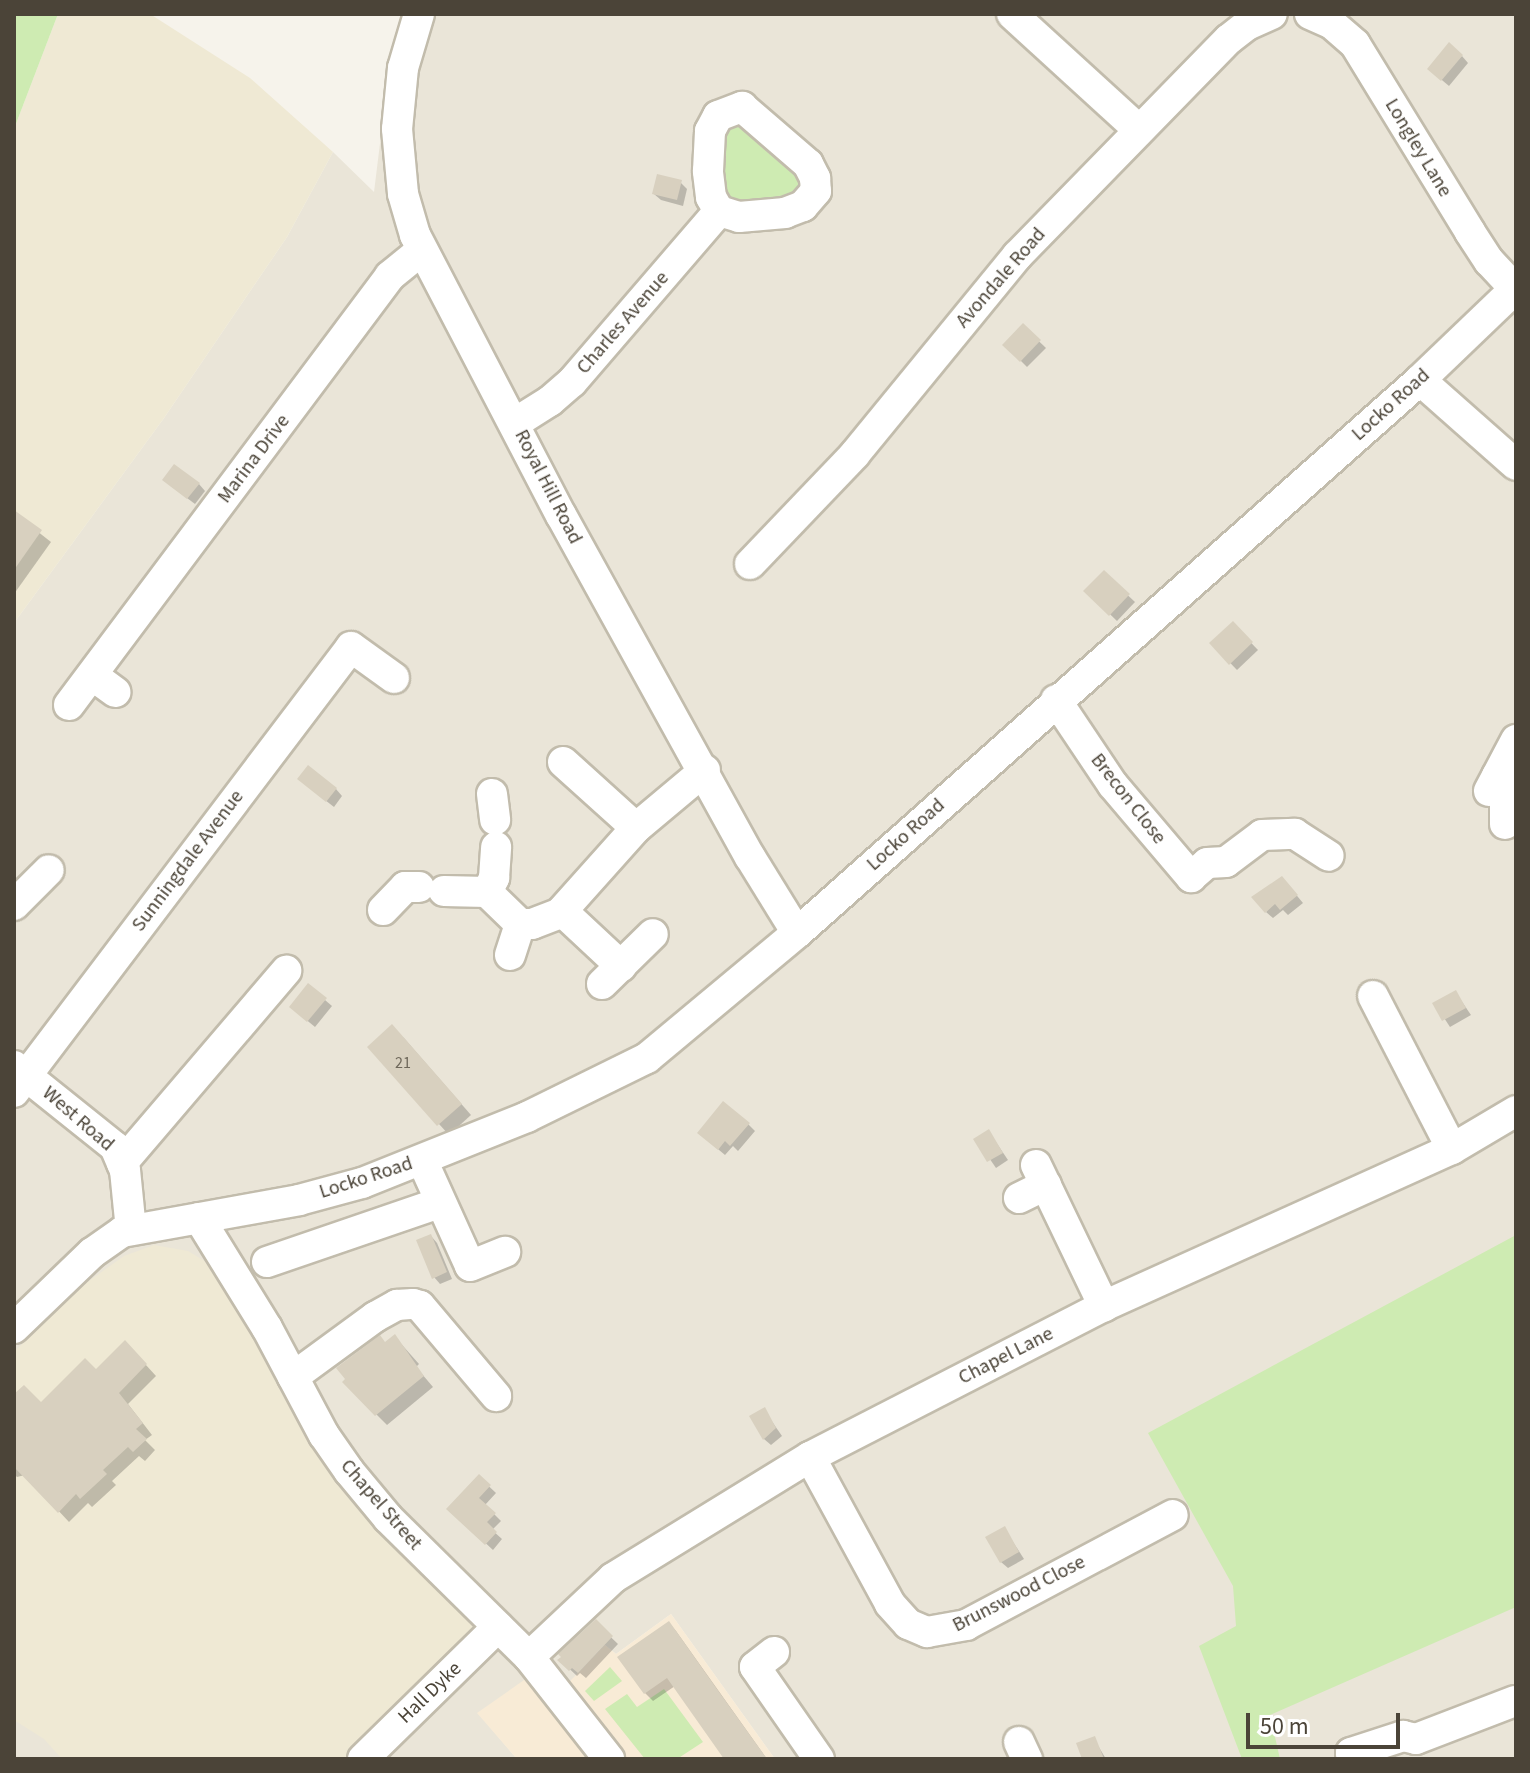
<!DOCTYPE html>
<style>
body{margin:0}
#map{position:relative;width:1530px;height:1773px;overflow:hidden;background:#f6f3eb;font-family:"Source Sans 3",sans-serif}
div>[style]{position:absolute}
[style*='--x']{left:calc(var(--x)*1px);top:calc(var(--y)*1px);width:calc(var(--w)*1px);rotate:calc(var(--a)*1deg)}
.residential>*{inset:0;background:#eae5d8}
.commercial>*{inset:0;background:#f8ebd6}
.education>*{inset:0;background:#efe9d4}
.green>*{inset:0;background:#ceebb2}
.shadow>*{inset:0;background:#0003}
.building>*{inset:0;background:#d8d0bf}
.roads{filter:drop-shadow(2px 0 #c2bcac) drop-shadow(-2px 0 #c2bcac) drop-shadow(0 2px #c2bcac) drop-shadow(0 -2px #c2bcac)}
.minor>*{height:30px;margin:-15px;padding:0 15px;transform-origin:15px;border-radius:15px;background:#fff}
span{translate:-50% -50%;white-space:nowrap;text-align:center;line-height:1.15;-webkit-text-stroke:6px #fff;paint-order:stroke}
.number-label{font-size:16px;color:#6e675a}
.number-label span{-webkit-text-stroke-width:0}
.street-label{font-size:20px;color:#4b4438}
.frame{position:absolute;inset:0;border:16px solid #4b4438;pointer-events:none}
.scale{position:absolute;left:1246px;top:1713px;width:154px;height:36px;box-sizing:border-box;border:4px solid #4b4438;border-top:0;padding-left:10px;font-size:24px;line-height:28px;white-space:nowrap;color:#4b4438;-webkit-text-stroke:6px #fff;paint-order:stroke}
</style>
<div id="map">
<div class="residential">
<i style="clip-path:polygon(406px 14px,1333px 14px,1340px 25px,1350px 14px,1516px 14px,1516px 1759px,775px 1759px,671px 1614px,616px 1654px,605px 1645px,547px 1706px,478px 1713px,517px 1759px,14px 1759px,14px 623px,164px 418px,287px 237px,333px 152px,374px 192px,384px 111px)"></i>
</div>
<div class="commercial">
<i style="clip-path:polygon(671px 1614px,775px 1759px,517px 1759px,477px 1713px,527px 1678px,547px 1705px,605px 1645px,616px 1654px)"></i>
</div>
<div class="education">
<i style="clip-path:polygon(58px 14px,150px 14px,250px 78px,333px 152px,287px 237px,164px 418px,14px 623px,14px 129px)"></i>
<i style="clip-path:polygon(154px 1245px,188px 1251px,206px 1262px,486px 1633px,356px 1759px,62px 1759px,44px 1739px,14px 1720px,14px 1352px,79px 1288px,124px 1256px)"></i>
</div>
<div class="green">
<i style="clip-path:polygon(14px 14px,58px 14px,14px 129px)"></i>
<i style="clip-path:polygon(733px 118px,796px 161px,805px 194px,741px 207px,722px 195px,721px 125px)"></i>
<i style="clip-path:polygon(1516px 1235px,1516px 1607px,1270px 1715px,1280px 1759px,1242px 1759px,1199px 1646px,1236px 1626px,1233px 1586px,1148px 1433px)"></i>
<i style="clip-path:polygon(610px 1667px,622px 1681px,594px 1701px,585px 1691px)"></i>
<i style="clip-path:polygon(664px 1689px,703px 1742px,677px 1759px,645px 1759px,605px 1709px,627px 1694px,637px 1707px)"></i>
</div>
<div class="shadow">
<i style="clip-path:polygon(1462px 56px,1468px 63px,1449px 86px,1436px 75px)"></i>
<i style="clip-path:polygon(680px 182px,687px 189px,683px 206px,661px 200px,654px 194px)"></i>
<i style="clip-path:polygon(1023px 326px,1046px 348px,1027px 367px,1005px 345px)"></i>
<i style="clip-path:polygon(199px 484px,205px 491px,195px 504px,171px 486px)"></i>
<i style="clip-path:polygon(14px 513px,51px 542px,14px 594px)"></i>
<i style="clip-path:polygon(1104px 573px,1135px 602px,1117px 621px,1086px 591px)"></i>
<i style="clip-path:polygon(1233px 624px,1258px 650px,1237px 670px,1211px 643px)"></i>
<i style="clip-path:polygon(307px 786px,336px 789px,342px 796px,334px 807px)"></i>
<i style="clip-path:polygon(1288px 885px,1303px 903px,1288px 915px,1283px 910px,1273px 918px,1266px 912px)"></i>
<i style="clip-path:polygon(1456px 993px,1471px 1015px,1450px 1027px,1435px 1004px)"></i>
<i style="clip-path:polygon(325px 1000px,332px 1006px,315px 1027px,298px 1013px)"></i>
<i style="clip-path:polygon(403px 1037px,471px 1115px,449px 1135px,439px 1124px)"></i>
<i style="clip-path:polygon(748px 1124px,755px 1131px,738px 1151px,733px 1146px,725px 1155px,706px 1139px)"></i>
<i style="clip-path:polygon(989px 1132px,1008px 1160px,996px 1168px,976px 1139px)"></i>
<i style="clip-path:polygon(431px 1236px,437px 1243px,452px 1279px,440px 1284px,434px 1277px)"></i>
<i style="clip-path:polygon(395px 1337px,419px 1364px,416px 1367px,433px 1387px,387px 1425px,344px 1382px)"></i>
<i style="clip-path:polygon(135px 1353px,156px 1376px,128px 1404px,152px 1435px,145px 1440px,155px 1450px,145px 1461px,139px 1456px,112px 1481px,116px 1485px,92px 1507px,88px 1503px,69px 1522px,25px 1475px,17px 1477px,14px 1474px,14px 1398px,41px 1405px)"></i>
<i style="clip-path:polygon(764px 1410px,782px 1436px,771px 1445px,764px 1439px)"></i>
<i style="clip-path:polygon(479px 1477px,496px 1493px,485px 1505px,501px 1521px,492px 1530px,502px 1539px,493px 1550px,449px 1509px)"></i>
<i style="clip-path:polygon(1004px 1528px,1024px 1559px,1008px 1568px,1001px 1562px)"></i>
<i style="clip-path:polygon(595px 1622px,618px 1644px,586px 1678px,580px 1673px,577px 1676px,560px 1660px)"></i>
<i style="clip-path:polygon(669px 1623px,676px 1631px,767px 1759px,726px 1759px,675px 1686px,653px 1701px,645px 1693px)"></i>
<i style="clip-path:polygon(1094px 1739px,1106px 1759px,1082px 1759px,1084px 1758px)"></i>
</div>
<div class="building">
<i style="clip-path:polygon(1449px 42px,1463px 55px,1441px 81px,1427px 69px)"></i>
<i style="clip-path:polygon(657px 174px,682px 180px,677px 200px,652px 194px)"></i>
<i style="clip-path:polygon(1023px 323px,1041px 340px,1020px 362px,1002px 345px)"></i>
<i style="clip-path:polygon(174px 464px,200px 483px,187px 499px,162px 480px)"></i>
<i style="clip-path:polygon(14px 510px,42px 530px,14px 570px)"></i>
<i style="clip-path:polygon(1104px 570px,1130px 594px,1109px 616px,1083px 591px)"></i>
<i style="clip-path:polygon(1233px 621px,1253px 642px,1229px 665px,1209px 643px)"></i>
<i style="clip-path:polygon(308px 765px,337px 788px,326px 802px,297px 779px)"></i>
<i style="clip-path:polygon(1282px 876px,1298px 895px,1280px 910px,1275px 904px,1265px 913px,1251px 897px)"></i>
<i style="clip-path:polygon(308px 983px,327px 998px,307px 1022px,289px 1007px)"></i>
<i style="clip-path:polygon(1456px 990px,1466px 1008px,1442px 1021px,1432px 1003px)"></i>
<i style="clip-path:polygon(392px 1024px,462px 1104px,437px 1126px,367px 1047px)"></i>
<i style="clip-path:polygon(723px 1101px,750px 1123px,730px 1146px,725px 1141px,718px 1150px,697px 1133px)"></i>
<i style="clip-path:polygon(989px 1129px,1003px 1153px,987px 1162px,973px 1139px)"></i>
<i style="clip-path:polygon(431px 1234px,447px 1272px,432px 1279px,416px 1240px)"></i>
<i style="clip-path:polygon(395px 1334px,424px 1376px,375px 1416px,342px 1382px,345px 1379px,336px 1368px,380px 1335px,385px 1342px)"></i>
<i style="clip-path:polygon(125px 1340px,147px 1364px,119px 1393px,143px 1423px,136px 1429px,147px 1439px,133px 1452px,128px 1447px,103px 1470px,107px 1474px,80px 1499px,76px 1494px,58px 1513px,14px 1467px,14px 1394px,24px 1385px,41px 1402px,85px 1358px,96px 1369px)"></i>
<i style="clip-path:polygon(765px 1407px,776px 1428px,763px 1440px,749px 1416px)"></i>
<i style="clip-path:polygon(479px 1474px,491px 1485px,479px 1498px,496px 1513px,487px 1522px,497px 1532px,485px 1545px,446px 1509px)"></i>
<i style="clip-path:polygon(1005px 1526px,1019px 1552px,1000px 1563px,985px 1537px)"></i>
<i style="clip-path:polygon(596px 1619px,613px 1636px,578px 1673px,572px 1668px,569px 1671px,557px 1660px,561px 1657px,558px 1654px)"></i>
<i style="clip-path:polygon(669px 1621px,714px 1685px,767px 1759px,724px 1759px,667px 1678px,644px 1694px,617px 1657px)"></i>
<i style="clip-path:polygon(1095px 1736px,1104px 1759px,1082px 1759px,1076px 1743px)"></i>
</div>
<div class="roads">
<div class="minor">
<i style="--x:419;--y:14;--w:56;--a:106.5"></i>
<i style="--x:403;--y:68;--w:61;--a:95.6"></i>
<i style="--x:397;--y:129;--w:65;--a:84.7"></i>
<i style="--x:403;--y:194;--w:43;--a:73.7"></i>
<i style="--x:415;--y:235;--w:316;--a:62.5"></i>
<i style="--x:561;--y:515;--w:391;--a:61.1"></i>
<i style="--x:750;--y:857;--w:89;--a:58.3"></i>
<i style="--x:1012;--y:14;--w:172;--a:42.4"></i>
<i style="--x:1310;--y:14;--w:24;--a:24"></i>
<i style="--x:1332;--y:24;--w:30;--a:41"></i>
<i style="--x:1355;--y:44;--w:220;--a:58.5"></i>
<i style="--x:1470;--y:232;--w:35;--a:57"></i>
<i style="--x:1489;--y:261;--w:38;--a:47"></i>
<i style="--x:1420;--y:380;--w:128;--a:41.5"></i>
<i style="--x:515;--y:423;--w:41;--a:-32.2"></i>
<i style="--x:550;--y:401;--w:29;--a:-41"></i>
<i style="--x:572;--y:382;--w:225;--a:-49.3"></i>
<i style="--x:719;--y:211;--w:16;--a:-120"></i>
<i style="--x:711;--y:197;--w:26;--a:-97"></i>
<i style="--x:708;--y:171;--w:40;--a:-87.1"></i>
<i style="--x:710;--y:131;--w:17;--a:-62"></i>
<i style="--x:718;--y:116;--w:26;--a:-21"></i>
<i style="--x:742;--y:107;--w:87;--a:40.8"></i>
<i style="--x:808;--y:164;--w:16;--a:63"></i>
<i style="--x:815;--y:178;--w:13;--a:86"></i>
<i style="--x:816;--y:191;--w:20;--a:131"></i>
<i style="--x:803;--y:206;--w:19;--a:159"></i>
<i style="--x:785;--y:213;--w:46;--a:175"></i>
<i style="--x:739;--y:217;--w:21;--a:-163"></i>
<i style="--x:750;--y:564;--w:152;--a:-46.3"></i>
<i style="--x:855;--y:454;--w:256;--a:-50.7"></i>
<i style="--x:1017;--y:256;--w:303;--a:-45.7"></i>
<i style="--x:1229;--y:39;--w:23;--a:-38"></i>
<i style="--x:1247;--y:25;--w:27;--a:-24"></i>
<i style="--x:92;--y:675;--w:29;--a:36"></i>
<i style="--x:1056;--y:700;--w:102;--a:56.2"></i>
<i style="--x:1113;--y:785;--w:121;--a:49.7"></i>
<i style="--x:1191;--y:877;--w:21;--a:-41"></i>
<i style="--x:1207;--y:863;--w:19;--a:-3"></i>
<i style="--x:1226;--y:862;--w:45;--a:-36.9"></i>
<i style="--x:1262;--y:835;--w:33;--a:-2"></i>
<i style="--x:1295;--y:834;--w:40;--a:32.9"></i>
<i style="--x:69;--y:705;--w:536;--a:-53.19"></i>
<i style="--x:390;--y:276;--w:41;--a:-39.1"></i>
<i style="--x:563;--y:762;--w:98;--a:42.1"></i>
<i style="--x:1497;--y:776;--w:15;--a:58"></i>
<i style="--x:1505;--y:789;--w:35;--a:90"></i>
<i style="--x:1489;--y:791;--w:58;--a:-62.1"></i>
<i style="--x:492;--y:794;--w:26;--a:83"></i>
<i style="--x:444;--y:891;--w:43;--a:1.3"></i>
<i style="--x:487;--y:892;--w:46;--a:44.1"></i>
<i style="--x:520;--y:924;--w:12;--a:0"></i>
<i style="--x:532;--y:924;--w:30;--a:-21"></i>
<i style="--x:560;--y:913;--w:114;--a:-48.2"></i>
<i style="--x:636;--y:828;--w:90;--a:-40"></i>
<i style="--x:487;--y:892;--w:16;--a:-63"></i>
<i style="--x:494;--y:878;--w:31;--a:-86"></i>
<i style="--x:14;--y:905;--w:49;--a:-45"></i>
<i style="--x:383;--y:910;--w:32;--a:-46"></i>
<i style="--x:405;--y:887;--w:14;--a:0"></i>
<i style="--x:562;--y:911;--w:81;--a:43"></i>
<i style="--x:510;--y:955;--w:33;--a:-72"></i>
<i style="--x:602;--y:984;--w:71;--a:-44.4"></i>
<i style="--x:1373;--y:996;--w:172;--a:62.7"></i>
<i style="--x:14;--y:1066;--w:129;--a:38.7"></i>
<i style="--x:115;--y:1147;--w:25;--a:67"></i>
<i style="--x:125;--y:1170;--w:60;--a:84.3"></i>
<i style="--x:14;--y:1092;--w:558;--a:-52.86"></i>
<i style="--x:351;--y:647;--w:53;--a:35.8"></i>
<i style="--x:422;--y:1160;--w:116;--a:65.6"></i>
<i style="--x:470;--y:1266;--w:38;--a:-22"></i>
<i style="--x:122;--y:1163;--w:253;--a:-49.5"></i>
<i style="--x:1036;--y:1165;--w:157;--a:64.3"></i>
<i style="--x:1019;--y:1198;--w:30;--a:-26"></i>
<i style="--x:199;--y:1218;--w:129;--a:58.3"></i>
<i style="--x:267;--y:1328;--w:121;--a:62"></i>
<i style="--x:324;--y:1435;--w:44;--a:55.2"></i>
<i style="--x:349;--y:1471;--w:61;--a:50.3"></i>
<i style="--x:388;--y:1518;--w:198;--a:44.6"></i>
<i style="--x:529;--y:1657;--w:130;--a:51.9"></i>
<i style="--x:267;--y:1262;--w:182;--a:-18.9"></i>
<i style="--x:14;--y:1328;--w:108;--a:-43.9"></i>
<i style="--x:92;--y:1253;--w:37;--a:-35"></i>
<i style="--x:122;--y:1232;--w:180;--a:-10.2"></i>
<i style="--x:299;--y:1200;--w:65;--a:-15.1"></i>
<i style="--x:362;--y:1183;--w:178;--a:-21.8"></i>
<i style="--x:527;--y:1117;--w:134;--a:-26.2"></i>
<i style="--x:647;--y:1058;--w:195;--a:-39.8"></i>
<i style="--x:797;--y:933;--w:833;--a:-41.59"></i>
<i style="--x:1420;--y:380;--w:133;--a:-43.8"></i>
<i style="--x:293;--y:1377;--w:102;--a:-36.2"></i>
<i style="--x:375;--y:1317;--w:25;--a:-29"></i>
<i style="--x:397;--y:1305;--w:16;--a:-4"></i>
<i style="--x:413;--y:1304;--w:7;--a:16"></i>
<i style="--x:420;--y:1306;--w:118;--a:49.8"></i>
<i style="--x:810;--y:1457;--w:167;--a:61.4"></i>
<i style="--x:890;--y:1604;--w:27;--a:48"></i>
<i style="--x:908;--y:1624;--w:21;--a:23"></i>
<i style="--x:927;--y:1632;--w:40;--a:-10"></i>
<i style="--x:966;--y:1625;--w:234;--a:-28"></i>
<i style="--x:774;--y:1652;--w:24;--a:142"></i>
<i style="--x:755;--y:1667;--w:112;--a:55.2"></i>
<i style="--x:529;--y:1657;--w:115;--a:-43.2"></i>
<i style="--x:613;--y:1578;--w:231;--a:-31.6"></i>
<i style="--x:810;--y:1457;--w:331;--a:-27.2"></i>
<i style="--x:1104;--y:1306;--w:382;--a:-24.3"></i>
<i style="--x:1452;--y:1149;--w:74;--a:-30.7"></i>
<i style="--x:1019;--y:1742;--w:19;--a:65"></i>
<i style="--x:363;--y:1759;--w:189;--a:-44.4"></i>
<i style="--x:1352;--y:1759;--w:6;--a:-99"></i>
<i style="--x:1351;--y:1753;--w:55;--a:-18.1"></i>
<i style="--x:1403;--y:1736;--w:13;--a:13"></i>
<i style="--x:1416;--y:1739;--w:106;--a:-21"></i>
</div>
</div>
<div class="number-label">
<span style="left:403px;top:1063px">21</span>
</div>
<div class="street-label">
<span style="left:1418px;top:148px;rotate:59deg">Longley Lane</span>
<span style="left:1001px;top:278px;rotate:-49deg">Avondale Road</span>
<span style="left:623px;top:323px;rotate:-49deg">Charles Avenue</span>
<span style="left:1391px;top:405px;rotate:-42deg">Locko Road</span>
<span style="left:254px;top:459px;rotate:-53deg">Marina Drive</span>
<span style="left:548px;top:487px;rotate:63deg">Royal Hill Road</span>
<span style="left:1128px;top:799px;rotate:52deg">Brecon Close</span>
<span style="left:906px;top:835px;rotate:-42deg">Locko Road</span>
<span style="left:188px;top:861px;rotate:-53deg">Sunningdale Avenue</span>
<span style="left:78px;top:1119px;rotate:41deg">West Road</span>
<span style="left:366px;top:1178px;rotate:-18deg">Locko Road</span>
<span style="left:1006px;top:1356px;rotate:-27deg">Chapel Lane</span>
<span style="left:381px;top:1505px;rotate:49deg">Chapel Street</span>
<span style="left:1019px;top:1594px;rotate:-27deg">Brunswood Close</span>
<span style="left:430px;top:1693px;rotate:-44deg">Hall Dyke</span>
</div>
<div class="frame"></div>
<div class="scale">50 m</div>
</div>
